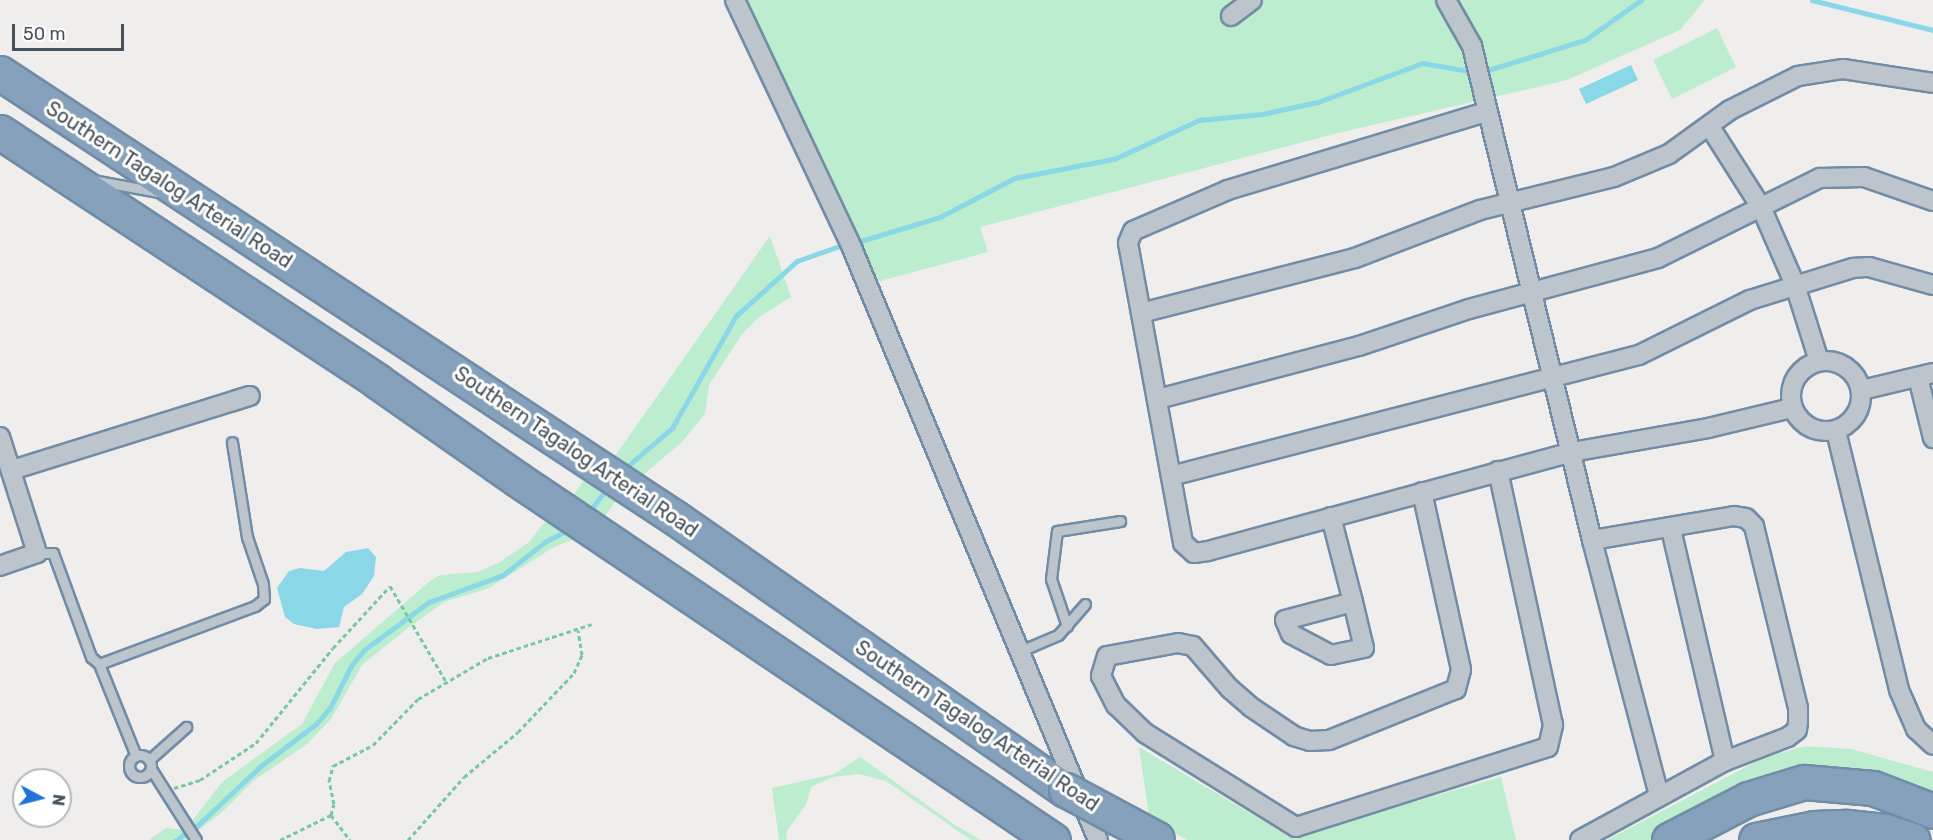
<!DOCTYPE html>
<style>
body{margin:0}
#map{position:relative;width:1933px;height:840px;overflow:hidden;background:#f0eded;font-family:Rubik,sans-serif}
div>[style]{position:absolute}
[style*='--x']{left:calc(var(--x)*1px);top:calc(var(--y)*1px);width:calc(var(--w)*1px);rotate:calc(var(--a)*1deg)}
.green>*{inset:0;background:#bcedce}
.water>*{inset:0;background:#8ad7e8}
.stream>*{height:4.5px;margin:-2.25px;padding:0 2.25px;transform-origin:2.25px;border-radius:2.25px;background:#8ad7e8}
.path>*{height:3px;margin-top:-1.5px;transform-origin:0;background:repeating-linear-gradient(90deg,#75c99e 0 4.5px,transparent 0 7.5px)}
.roads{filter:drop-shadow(2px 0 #718ca6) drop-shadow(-2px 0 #718ca6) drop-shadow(0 2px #718ca6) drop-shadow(0 -2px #718ca6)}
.service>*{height:9px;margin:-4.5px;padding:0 4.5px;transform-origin:4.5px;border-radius:4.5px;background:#bcc5cc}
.service>.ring{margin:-4.5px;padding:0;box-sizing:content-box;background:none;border:9px solid #bcc5cc;border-radius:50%}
.minor>*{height:18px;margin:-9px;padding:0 9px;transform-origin:9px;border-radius:9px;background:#bcc5cc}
.minor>.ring{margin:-9px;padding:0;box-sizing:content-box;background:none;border:18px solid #bcc5cc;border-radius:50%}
.motorway>*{height:33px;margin:-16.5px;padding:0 16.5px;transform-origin:16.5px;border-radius:16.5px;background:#86a1bb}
.bridges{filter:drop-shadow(2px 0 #718ca6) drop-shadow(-2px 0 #718ca6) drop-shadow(0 2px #718ca6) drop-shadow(0 -2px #718ca6)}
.motorway-bridge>*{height:33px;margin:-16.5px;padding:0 16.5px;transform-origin:16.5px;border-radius:16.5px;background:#86a1bb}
span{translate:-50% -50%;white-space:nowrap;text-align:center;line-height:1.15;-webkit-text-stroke:6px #fff;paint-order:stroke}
.street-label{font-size:20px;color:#46515a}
.north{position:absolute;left:12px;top:768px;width:60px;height:60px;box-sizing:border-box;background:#fff;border:2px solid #b5b9bd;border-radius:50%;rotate:97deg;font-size:16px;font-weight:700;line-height:24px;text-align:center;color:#46515a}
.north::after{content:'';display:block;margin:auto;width:21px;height:27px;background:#1f73d8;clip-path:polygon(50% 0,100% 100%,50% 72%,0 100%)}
.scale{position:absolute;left:12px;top:24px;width:112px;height:27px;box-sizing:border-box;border:3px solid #46515a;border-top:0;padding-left:8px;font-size:18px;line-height:21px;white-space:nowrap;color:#46515a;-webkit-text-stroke:4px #fff;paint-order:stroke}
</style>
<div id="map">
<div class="green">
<i style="clip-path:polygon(743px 0,1705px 0,1680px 30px,1567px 80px,1338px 133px,980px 227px,988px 252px,869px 284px)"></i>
<i style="clip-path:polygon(1717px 28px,1736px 67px,1672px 99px,1653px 60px)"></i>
<i style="clip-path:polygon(770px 236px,791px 297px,759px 317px,742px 334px,709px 385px,705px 414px,682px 442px,643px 475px,615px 456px)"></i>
<i style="clip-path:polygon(585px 479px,617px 500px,603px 518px,572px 497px)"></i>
<i style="clip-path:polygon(548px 518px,577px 538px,554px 547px,489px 588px,444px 602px,408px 628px,362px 665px,331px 719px,307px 744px,252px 782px,221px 813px,185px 840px,149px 840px,166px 828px,185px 830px,222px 782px,302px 724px,335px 663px,430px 581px,440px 575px,478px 572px,500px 562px,529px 542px)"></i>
<i style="clip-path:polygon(1805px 746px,1851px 749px,1933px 772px,1933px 793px,1878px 777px,1656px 840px,1607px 840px,1763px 758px)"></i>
<i style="clip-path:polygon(1139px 747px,1290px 837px,1501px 777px,1516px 840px,1187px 840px,1149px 816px)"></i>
<i style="clip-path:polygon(860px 757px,955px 825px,981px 840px,971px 840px,886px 781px,859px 774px,833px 777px,811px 787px,806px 805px,786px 832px,787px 840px,779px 840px,772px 788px,834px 774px)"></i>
</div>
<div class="water">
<i style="clip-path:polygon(1631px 65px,1638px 80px,1586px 104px,1579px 89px)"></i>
<i style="clip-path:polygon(368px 548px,376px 557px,374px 576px,362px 594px,344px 607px,339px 627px,317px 629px,294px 624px,285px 617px,277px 588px,289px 571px,300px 568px,324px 571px,346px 552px)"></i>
</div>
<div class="stream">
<i style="--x:1812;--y:0;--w:125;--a:13.9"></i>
<i style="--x:1482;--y:72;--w:108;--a:-17.3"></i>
<i style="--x:1585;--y:40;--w:69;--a:-35.5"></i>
<i style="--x:854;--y:243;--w:90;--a:-16.8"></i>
<i style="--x:940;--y:217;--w:85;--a:-27.5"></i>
<i style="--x:1015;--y:178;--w:101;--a:-10.9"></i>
<i style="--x:1114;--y:159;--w:94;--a:-24.6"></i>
<i style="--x:1199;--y:120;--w:63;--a:-5.4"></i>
<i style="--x:1262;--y:114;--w:57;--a:-12.1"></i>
<i style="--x:1318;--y:102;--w:112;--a:-20.4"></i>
<i style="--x:1423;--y:63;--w:52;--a:10"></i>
<i style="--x:623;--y:470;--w:65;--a:-40.6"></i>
<i style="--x:672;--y:428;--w:129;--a:-60.3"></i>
<i style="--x:736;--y:316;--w:82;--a:-42"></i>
<i style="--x:797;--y:261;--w:51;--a:-19.5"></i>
<i style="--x:589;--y:512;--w:30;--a:-53"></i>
<i style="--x:176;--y:840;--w:25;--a:-34"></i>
<i style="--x:197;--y:826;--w:88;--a:-43.2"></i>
<i style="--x:261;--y:766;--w:69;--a:-37.4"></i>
<i style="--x:316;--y:724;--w:21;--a:-49"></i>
<i style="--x:330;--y:708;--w:47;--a:-63.4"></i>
<i style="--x:351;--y:666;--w:21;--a:-51"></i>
<i style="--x:364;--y:650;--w:81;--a:-36.4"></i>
<i style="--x:429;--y:602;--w:79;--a:-20"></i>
<i style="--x:503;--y:575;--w:53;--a:-38.2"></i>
<i style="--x:545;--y:542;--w:27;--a:-28"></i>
</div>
<div class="path">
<i style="--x:174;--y:788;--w:27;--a:-17"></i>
<i style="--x:200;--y:780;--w:67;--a:-33.5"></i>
<i style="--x:256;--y:743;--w:122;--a:-51"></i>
<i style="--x:333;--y:648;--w:84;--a:-47.4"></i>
<i style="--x:390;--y:586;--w:113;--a:59.6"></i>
<i style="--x:331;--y:815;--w:31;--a:53"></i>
<i style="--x:280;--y:840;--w:57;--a:-26.1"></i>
<i style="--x:331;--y:815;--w:11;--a:-75"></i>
<i style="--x:334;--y:804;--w:24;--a:-102"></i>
<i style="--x:329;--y:781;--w:16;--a:-75"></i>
<i style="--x:333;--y:766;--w:45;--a:-27.7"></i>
<i style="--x:373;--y:745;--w:64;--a:-45.6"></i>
<i style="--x:418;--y:699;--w:81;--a:-30.4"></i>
<i style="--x:488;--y:658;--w:109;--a:-18.1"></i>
<i style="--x:408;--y:840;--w:84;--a:-48.4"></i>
<i style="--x:464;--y:777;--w:70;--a:-39.8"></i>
<i style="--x:518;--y:732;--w:81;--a:-46.5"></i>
<i style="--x:574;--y:673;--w:20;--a:-66"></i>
<i style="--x:582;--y:655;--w:25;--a:-99"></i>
</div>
<div class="roads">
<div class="service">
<i style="--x:98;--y:181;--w:61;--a:10.4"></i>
<i style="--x:37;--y:553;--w:16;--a:0"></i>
<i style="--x:53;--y:553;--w:111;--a:69.9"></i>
<i style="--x:91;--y:657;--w:11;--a:41"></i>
<i style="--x:99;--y:664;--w:99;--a:68.1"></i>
<i style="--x:1067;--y:626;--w:50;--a:-108.8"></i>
<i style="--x:1051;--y:579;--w:48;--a:-82.9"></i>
<i style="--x:1057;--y:531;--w:64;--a:-9"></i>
<i style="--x:1018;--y:652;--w:43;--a:-23"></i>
<i style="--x:1058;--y:635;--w:41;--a:-48.9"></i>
<i style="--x:99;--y:664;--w:166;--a:-20.4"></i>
<i style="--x:255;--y:606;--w:11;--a:-38"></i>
<i style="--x:264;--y:599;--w:15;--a:-94"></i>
<i style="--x:263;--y:584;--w:50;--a:-108.8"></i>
<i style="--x:247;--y:537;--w:96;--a:-99"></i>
<i class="ring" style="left:129px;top:755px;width:13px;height:13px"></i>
<i style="--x:149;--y:760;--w:50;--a:-41.7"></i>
<i style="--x:151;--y:769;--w:84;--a:57.6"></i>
</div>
<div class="minor">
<i style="--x:735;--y:0;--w:274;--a:64.7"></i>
<i style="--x:852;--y:248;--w:641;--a:67.44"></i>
<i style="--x:1446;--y:0;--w:53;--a:60.5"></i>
<i style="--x:1472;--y:46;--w:508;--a:76.35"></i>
<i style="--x:1592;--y:540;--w:265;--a:75.3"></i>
<i style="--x:1231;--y:16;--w:26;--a:-37"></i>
<i style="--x:1486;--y:112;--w:270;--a:163.2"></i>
<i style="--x:1228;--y:190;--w:103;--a:156.7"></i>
<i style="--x:1133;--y:231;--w:13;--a:113"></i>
<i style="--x:1128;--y:243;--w:305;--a:79.6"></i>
<i style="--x:1183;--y:543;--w:15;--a:42"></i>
<i style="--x:1194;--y:553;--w:14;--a:-8"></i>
<i style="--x:1208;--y:551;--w:377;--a:-15.2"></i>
<i style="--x:1572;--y:452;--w:138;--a:-10"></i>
<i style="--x:1708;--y:428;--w:86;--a:-13.4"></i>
<i style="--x:1710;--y:127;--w:95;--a:57.5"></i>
<i style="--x:1761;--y:207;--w:85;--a:66.4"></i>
<i style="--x:1795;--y:285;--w:80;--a:72.5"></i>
<i style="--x:1141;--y:313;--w:221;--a:-14.4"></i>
<i style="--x:1355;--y:258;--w:134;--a:-21"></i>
<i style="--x:1480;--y:210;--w:138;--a:-13.8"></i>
<i style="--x:1614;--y:177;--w:60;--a:-22.7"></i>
<i style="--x:1669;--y:154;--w:75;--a:-35.8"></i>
<i style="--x:1730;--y:110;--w:76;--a:-26.6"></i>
<i style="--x:1798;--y:76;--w:46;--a:-8.8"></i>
<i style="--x:1843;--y:69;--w:91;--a:8.8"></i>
<i class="ring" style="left:1791px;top:361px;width:52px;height:52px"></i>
<i style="--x:1918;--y:377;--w:63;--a:76.2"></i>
<i style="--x:1862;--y:390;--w:73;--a:-13.5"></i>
<i style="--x:1158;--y:399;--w:208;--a:-14.8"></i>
<i style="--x:1359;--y:346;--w:116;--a:-18.6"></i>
<i style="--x:1469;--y:309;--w:196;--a:-15.1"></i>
<i style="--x:1658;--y:258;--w:181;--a:-26.3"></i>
<i style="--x:1820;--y:178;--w:44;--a:-1.3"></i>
<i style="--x:1864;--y:177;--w:73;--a:19.2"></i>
<i style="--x:1836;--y:431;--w:267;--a:76.3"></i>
<i style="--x:1899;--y:690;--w:43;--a:66.4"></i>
<i style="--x:1916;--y:729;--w:23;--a:43"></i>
<i style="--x:0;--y:437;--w:122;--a:72.3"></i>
<i style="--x:37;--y:553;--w:39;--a:161"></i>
<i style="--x:12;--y:470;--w:249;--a:-17.3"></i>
<i style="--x:1171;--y:476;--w:483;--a:-14.5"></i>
<i style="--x:1639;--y:355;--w:124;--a:-26.4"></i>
<i style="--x:1750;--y:300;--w:108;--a:-17.3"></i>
<i style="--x:1853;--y:268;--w:16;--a:-4"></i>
<i style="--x:1869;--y:267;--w:66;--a:15.7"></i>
<i style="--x:1422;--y:492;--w:182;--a:77.6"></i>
<i style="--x:1461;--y:670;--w:20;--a:105"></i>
<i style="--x:1456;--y:689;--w:137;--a:158.1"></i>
<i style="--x:1329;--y:740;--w:19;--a:177"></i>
<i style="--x:1310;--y:741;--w:17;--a:-163"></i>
<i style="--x:1294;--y:736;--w:52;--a:-146"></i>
<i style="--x:1251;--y:707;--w:28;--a:-139"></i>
<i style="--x:1230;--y:689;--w:57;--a:-130.7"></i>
<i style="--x:1193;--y:646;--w:15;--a:-169"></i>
<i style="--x:1178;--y:643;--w:72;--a:169.6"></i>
<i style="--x:1107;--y:656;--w:21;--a:107"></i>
<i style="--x:1101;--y:676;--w:33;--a:63"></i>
<i style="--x:1116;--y:705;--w:40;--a:44"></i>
<i style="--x:1145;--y:733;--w:178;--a:31.9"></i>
<i style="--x:1296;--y:827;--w:264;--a:-17.6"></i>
<i style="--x:1548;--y:747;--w:23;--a:-77"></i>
<i style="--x:1553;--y:725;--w:260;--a:-102.2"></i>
<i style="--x:1331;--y:517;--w:88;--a:75.5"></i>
<i style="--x:1353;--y:602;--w:47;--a:76.6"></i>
<i style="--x:1364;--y:648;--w:34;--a:168"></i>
<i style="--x:1331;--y:655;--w:45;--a:-152.3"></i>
<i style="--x:1291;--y:634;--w:15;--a:-113"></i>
<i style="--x:1285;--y:620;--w:70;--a:-14.8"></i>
<i style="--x:1671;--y:529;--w:238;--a:76.9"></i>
<i style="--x:1580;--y:840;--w:165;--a:-28.6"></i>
<i style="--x:1725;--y:761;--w:67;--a:-20.9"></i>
<i style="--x:1788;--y:737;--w:11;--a:-38"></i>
<i style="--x:1797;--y:730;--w:8;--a:-83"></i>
<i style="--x:1798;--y:722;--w:14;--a:-90"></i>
<i style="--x:1798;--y:708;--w:187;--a:-103.6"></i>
<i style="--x:1754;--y:526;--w:11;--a:-135"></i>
<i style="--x:1746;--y:518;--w:12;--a:-171"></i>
<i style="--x:1734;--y:516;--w:144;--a:170.4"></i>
</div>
<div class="motorway">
<i style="--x:0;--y:73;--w:807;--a:33.38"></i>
<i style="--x:674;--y:517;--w:478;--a:34.9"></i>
<i style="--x:0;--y:132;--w:452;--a:33.4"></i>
<i style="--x:377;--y:381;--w:171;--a:35"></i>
<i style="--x:517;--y:479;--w:646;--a:33.96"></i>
<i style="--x:1669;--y:840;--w:89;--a:-27.4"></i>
<i style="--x:1748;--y:799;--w:59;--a:-16.9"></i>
<i style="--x:1804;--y:782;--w:69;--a:5"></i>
<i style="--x:1873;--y:788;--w:64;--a:21"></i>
<i style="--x:1756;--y:840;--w:59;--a:-11.7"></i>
<i style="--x:1814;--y:828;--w:33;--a:-2"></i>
<i style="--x:1847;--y:827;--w:38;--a:6"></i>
<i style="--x:1885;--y:831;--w:29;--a:18"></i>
</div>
</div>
<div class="bridges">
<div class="motorway-bridge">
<i style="--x:1066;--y:790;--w:103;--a:28.3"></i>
</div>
</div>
<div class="street-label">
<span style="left:169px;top:185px;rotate:33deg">Southern Tagalog Arterial Road</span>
<span style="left:576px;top:452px;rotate:34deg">Southern Tagalog Arterial Road</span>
<span style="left:977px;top:726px;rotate:34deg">Southern Tagalog Arterial Road</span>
</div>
<div class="north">N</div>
<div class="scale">50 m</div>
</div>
